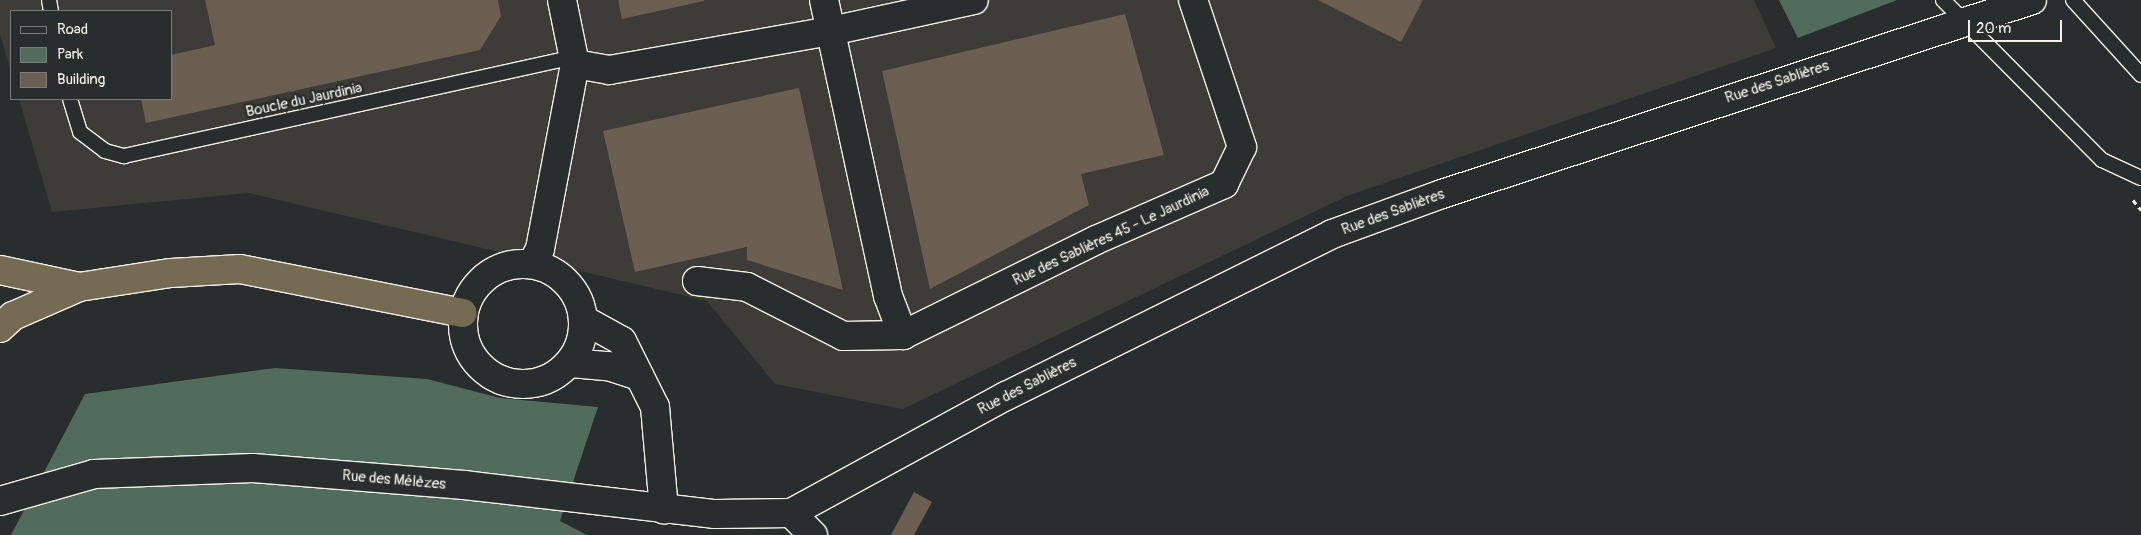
<!DOCTYPE html>
<meta charset="utf-8">
<style>
body{margin:0}
#map{position:relative;width:2141px;height:535px;overflow:hidden;background:#2a2d2e;font-family:Pangolin,sans-serif}
div>[style]{position:absolute}
[style*='--x']{left:calc(var(--x)*1px);top:calc(var(--y)*1px);width:calc(var(--w)*1px);rotate:calc(var(--a)*1deg)}
.built>*{inset:0;background:#3d3c38}
.green>*{inset:0;background:#516c5c}
.building>*{inset:0;background:#6a5f51}
.path>*{height:3px;margin-top:-1.5px;transform-origin:0;background:repeating-linear-gradient(90deg,#f4f1e8 0 5px,transparent 0 9px)}
.roads{filter:drop-shadow(1px 0 #f4f1e8) drop-shadow(-1px 0 #f4f1e8) drop-shadow(0 1px #f4f1e8) drop-shadow(0 -1px #f4f1e8)}
.service>*{height:14px;margin:-7px;padding:0 7px;transform-origin:7px;border-radius:7px;background:#2a2d2e}
.minor>*{height:28px;margin:-14px;padding:0 14px;transform-origin:14px;border-radius:14px;background:#2a2d2e}
.tertiary>*{height:28px;margin:-14px;padding:0 14px;transform-origin:14px;border-radius:14px;background:#2a2d2e}
.tertiary>.ring{margin:-14px;padding:0;box-sizing:content-box;background:none;border:28px solid #2a2d2e;border-radius:50%}
.trunk>*{height:28px;margin:-14px;padding:0 14px;transform-origin:14px;border-radius:14px;background:#756b52}
span{translate:-50% -50%;white-space:nowrap;text-align:center;line-height:1.15;-webkit-text-stroke:5px #2a2d2e;paint-order:stroke}
.street-label{font-size:15px;color:#f4f1e8}
.legend{position:absolute;left:10px;top:10px;width:162px;height:90px;box-sizing:border-box;background:#2a2d2e;border:1px solid #7b7b78;margin:0;padding:6px 9px;list-style:none;font-size:15px;color:#f4f1e8}
.legend li{display:flex;align-items:center;gap:10px;height:25px}
.legend b{width:25px;border:1px solid #7b7b78}
.scale{position:absolute;left:1968px;top:20px;width:94px;height:22px;box-sizing:border-box;border:2px solid #f4f1e8;border-top:0;padding-left:6px;font-size:15px;line-height:18px;white-space:nowrap;color:#f4f1e8;-webkit-text-stroke:4px #2a2d2e;paint-order:stroke}
</style>
<div id="map">
<div class="built">
<i style="clip-path:polygon(0 0,1754px 0,1776px 48px,1347px 196px,903px 409px,775px 384px,707px 301px,249px 193px,52px 212px,19px 99px,171px 99px,171px 11px,11px 11px,11px 72px,0 34px)"></i>
</div>
<div class="green">
<i style="clip-path:polygon(1779px 0,1897px 0,1798px 38px)"></i>
<i style="clip-path:polygon(275px 368px,427px 379px,500px 398px,598px 407px,560px 521px,587px 535px,11px 535px,85px 394px)"></i>
</div>
<div class="building">
<i style="clip-path:polygon(205px 0,498px 0,501px 16px,480px 50px,146px 123px,141px 99px,171px 99px,171px 55px,215px 45px)"></i>
<i style="clip-path:polygon(618px 0,704px 0,704px 1px,622px 19px)"></i>
<i style="clip-path:polygon(1318px 0,1423px 0,1401px 42px)"></i>
<i style="clip-path:polygon(1125px 14px,1164px 155px,1081px 174px,1089px 205px,930px 289px,882px 71px)"></i>
<i style="clip-path:polygon(799px 88px,843px 290px,747px 260px,747px 247px,635px 272px,603px 131px)"></i>
<i style="clip-path:polygon(914px 492px,932px 502px,914px 535px,891px 535px)"></i>
</div>
<div class="path">
<i style="--x:2133;--y:200;--w:13;--a:51"></i>
</div>
<div class="roads">
<div class="service">
<i style="--x:49;--y:0;--w:11;--a:80"></i>
<i style="--x:1943;--y:0;--w:226;--a:45.2"></i>
<i style="--x:2102;--y:160;--w:43;--a:24.8"></i>
<i style="--x:2073;--y:0;--w:101;--a:47.8"></i>
<i style="--x:70;--y:99;--w:34;--a:73"></i>
<i style="--x:80;--y:132;--w:31;--a:37"></i>
<i style="--x:105;--y:151;--w:20;--a:15"></i>
<i style="--x:124;--y:156;--w:461;--a:-12.4"></i>
</div>
<div class="minor">
<i style="--x:824;--y:0;--w:303;--a:77.8"></i>
<i style="--x:888;--y:296;--w:42;--a:69"></i>
<i style="--x:575;--y:64;--w:35;--a:10"></i>
<i style="--x:609;--y:70;--w:225;--a:-10"></i>
<i style="--x:831;--y:31;--w:146;--a:-12.2"></i>
<i style="--x:532;--y:264;--w:17;--a:-62"></i>
<i style="--x:540;--y:249;--w:188;--a:-79.3"></i>
<i style="--x:575;--y:64;--w:65;--a:-101.5"></i>
<i style="--x:697;--y:281;--w:50;--a:6.8"></i>
<i style="--x:747;--y:287;--w:108;--a:27"></i>
<i style="--x:843;--y:336;--w:60;--a:-1"></i>
<i style="--x:903;--y:335;--w:215;--a:-26.2"></i>
<i style="--x:1096;--y:240;--w:140;--a:-23.6"></i>
<i style="--x:1224;--y:184;--w:41;--a:-64.1"></i>
<i style="--x:1242;--y:147;--w:155;--a:-108.4"></i>
<i style="--x:791;--y:513;--w:31;--a:45"></i>
</div>
<div class="tertiary">
<i class="ring" style="left:463px;top:264px;width:92px;height:92px"></i>
<i style="--x:584;--y:320;--w:43;--a:28.9"></i>
<i style="--x:622;--y:341;--w:74;--a:63.4"></i>
<i style="--x:655;--y:407;--w:103;--a:85"></i>
<i style="--x:571;--y:363;--w:37;--a:5"></i>
<i style="--x:608;--y:366;--w:33;--a:18"></i>
<i style="--x:0;--y:501;--w:98;--a:-16"></i>
<i style="--x:94;--y:474;--w:159;--a:-2.2"></i>
<i style="--x:253;--y:468;--w:212;--a:4.6"></i>
<i style="--x:464;--y:485;--w:253;--a:6.6"></i>
<i style="--x:715;--y:514;--w:76;--a:-0.8"></i>
<i style="--x:791;--y:513;--w:245;--a:-28.6"></i>
<i style="--x:1006;--y:396;--w:364;--a:-26.4"></i>
<i style="--x:1332;--y:234;--w:117;--a:-20"></i>
<i style="--x:1442;--y:194;--w:621;--a:-18.2"></i>
</div>
<div class="trunk">
<i style="--x:0;--y:270;--w:81;--a:12.1"></i>
<i style="--x:0;--y:328;--w:18;--a:-43"></i>
<i style="--x:13;--y:316;--w:72;--a:-23.7"></i>
<i style="--x:79;--y:287;--w:93;--a:-8.7"></i>
<i style="--x:171;--y:273;--w:69;--a:-3.3"></i>
<i style="--x:240;--y:269;--w:227;--a:11.2"></i>
</div>
</div>
<div class="street-label">
<span style="left:1777px;top:82px;rotate:-18deg">Rue des Sablières</span>
<span style="left:304px;top:100px;rotate:-12deg">Boucle du Jaurdinia</span>
<span style="left:1393px;top:212px;rotate:-20deg">Rue des Sablières</span>
<span style="left:1111px;top:236px;rotate:-25deg">Rue des Sablières 45 - Le Jaurdinia</span>
<span style="left:1027px;top:386px;rotate:-27deg">Rue des Sablières</span>
<span style="left:394px;top:480px;rotate:5deg">Rue des Mélèzes</span>
</div>
<ul class="legend">
<li><b style="height:6px;background:#2a2d2e"></b>Road</li>
<li><b style="height:14px;background:#516c5c"></b>Park</li>
<li><b style="height:14px;background:#6a5f51"></b>Building</li>
</ul>
<div class="scale">20 m</div>
</div>
